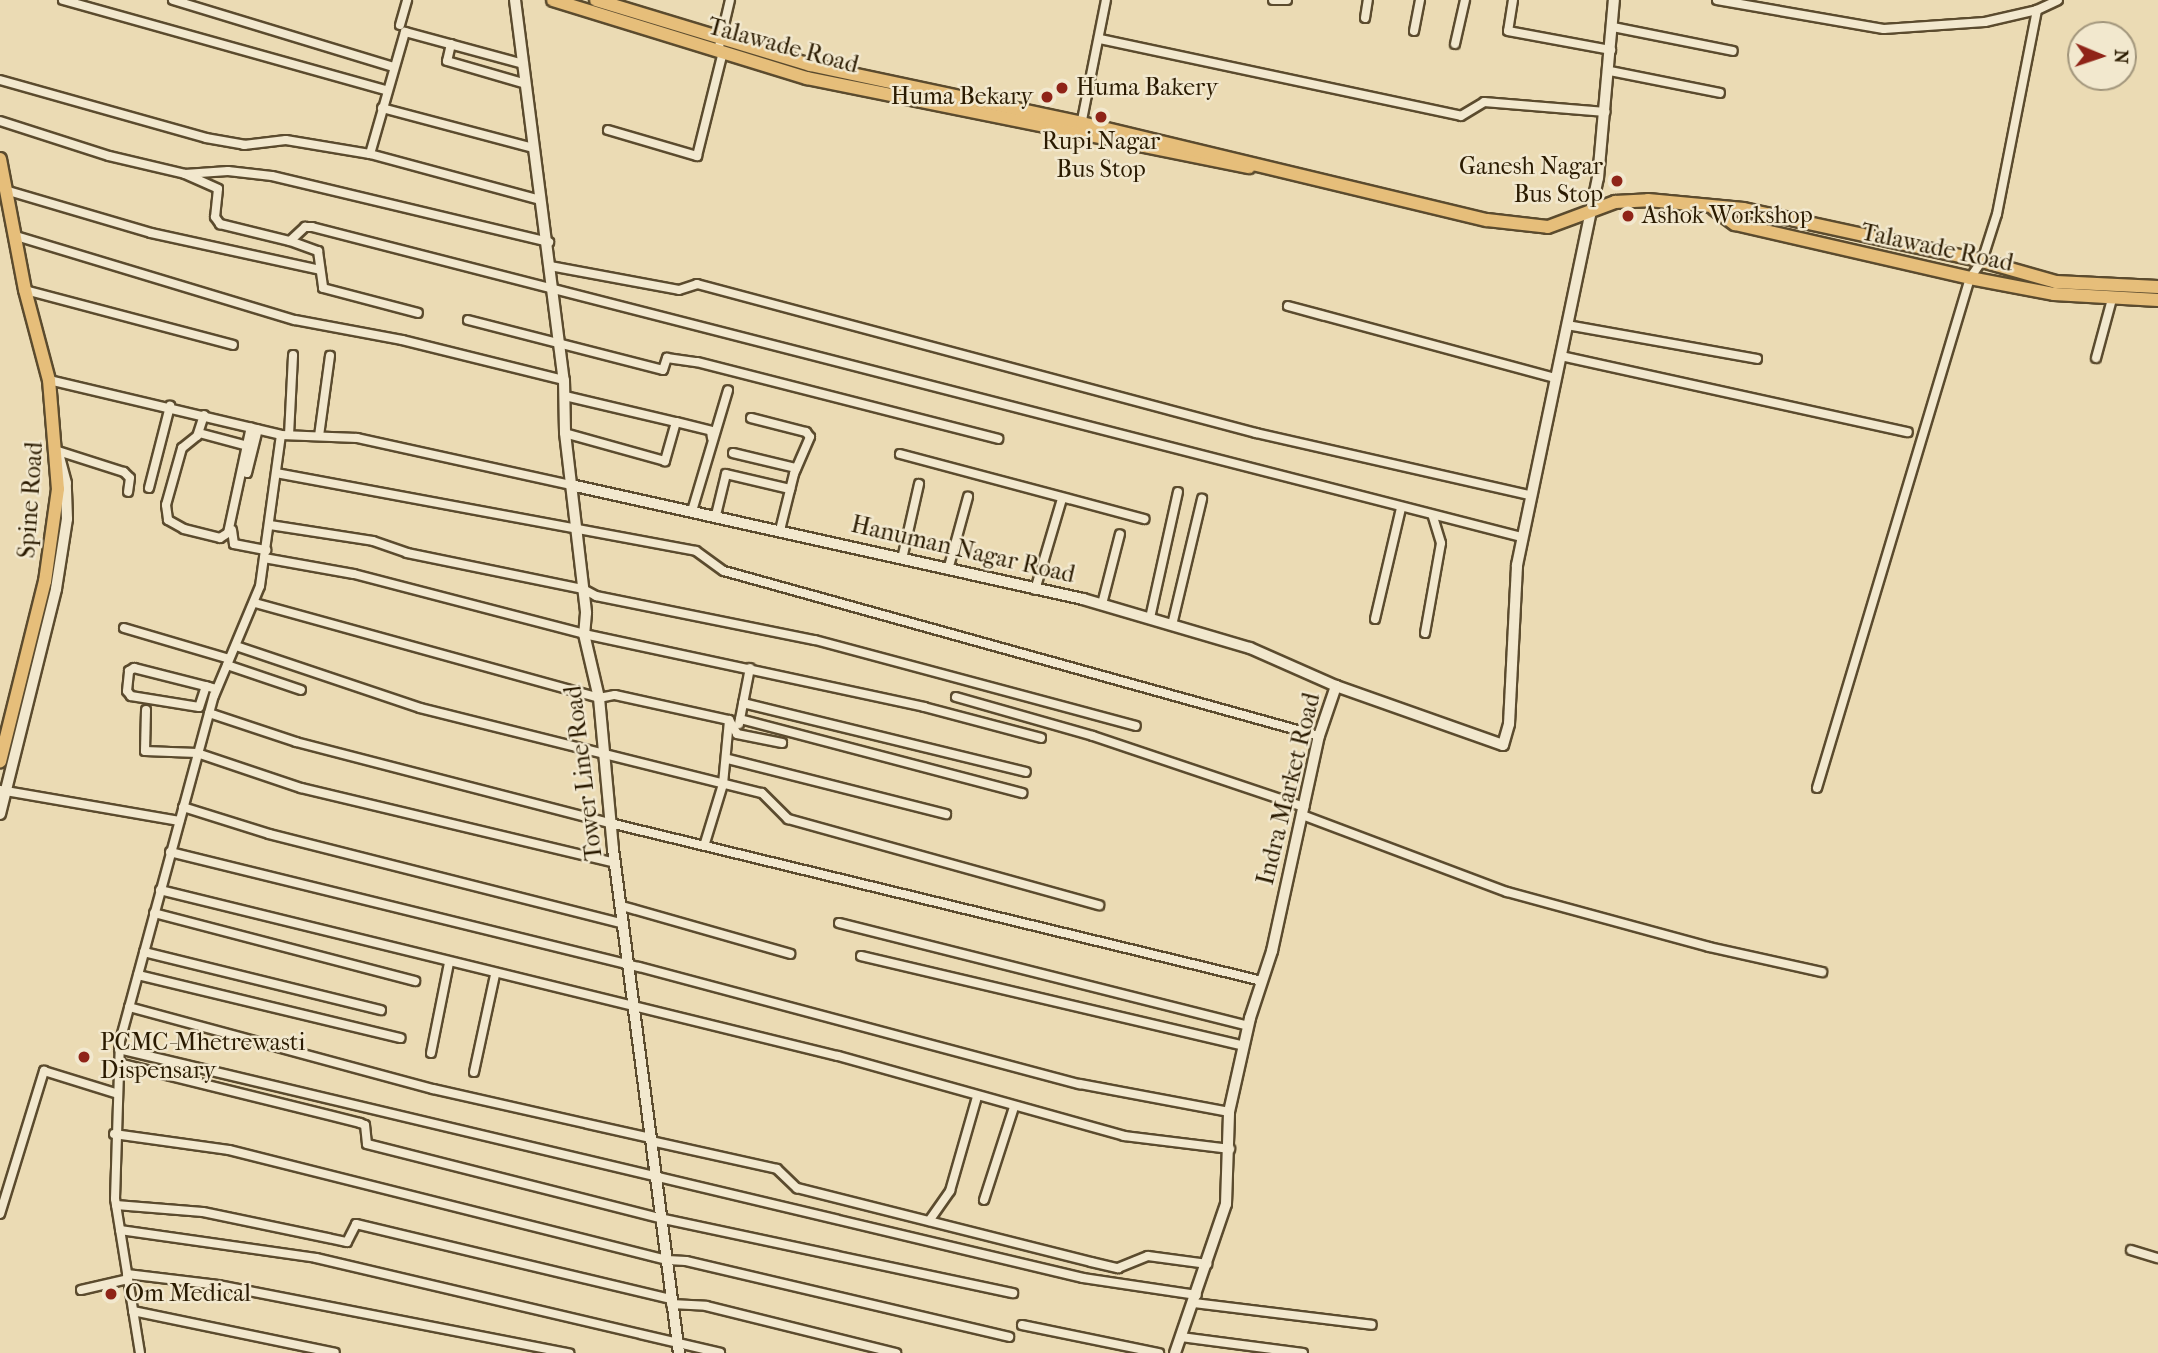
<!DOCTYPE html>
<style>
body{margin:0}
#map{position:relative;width:2158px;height:1353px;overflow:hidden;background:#ebdbb4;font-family:"IM FELL French Canon",serif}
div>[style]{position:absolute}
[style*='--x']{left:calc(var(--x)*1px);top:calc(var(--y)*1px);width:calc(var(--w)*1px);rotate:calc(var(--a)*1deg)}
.roads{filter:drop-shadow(2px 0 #5b4b2e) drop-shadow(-2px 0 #5b4b2e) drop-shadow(0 2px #5b4b2e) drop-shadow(0 -2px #5b4b2e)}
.street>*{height:8px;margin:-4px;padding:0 4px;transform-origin:4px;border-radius:4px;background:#f2e8ce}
.secondary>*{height:10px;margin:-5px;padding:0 5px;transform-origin:5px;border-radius:5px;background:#f2e8ce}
.primary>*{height:12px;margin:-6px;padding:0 6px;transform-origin:6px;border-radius:6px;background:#e6be7a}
.dots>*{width:19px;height:19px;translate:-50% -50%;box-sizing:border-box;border:4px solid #f2e8ce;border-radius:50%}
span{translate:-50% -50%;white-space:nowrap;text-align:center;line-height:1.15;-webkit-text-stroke:5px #f2e8ce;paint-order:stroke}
.street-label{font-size:24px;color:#2b1b01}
.poi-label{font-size:24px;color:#2b1b01}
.left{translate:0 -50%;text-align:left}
.right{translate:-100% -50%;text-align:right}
.north{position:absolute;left:2067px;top:21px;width:70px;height:70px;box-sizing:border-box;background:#f2e8ce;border:2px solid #a2967c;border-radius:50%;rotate:92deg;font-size:19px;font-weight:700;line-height:28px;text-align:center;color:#2b1b01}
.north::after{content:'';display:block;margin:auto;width:24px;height:32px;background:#8f2418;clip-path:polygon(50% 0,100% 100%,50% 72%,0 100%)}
</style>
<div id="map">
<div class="roads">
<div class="street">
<i style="--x:63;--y:0;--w:335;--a:15.6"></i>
<i style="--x:173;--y:0;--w:230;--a:16.9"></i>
<i style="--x:1273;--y:0;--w:14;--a:0"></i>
<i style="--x:1513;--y:0;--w:31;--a:99"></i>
<i style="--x:1508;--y:31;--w:105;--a:10.5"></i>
<i style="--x:1717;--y:0;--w:169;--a:9.9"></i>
<i style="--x:1884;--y:29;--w:101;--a:-4"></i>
<i style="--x:1985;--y:22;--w:53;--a:-13"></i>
<i style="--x:1365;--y:18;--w:18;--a:-81"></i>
<i style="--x:400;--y:25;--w:26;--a:-74"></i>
<i style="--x:1613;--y:27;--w:122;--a:11.3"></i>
<i style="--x:1414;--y:31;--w:32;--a:-79"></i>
<i style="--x:1100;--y:39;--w:369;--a:12"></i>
<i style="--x:1461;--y:116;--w:27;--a:-31"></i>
<i style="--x:1484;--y:102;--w:122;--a:4.7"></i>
<i style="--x:451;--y:44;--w:17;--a:103"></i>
<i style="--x:447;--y:61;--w:82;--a:16.2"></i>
<i style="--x:1455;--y:44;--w:45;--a:-77.2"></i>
<i style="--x:718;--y:51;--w:52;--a:-76.8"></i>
<i style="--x:1610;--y:71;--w:112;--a:11.3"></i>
<i style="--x:0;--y:80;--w:214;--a:15.7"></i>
<i style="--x:206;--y:138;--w:39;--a:10"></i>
<i style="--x:244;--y:145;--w:42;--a:-6.8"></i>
<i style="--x:286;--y:140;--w:85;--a:9.5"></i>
<i style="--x:370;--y:154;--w:177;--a:15.1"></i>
<i style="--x:382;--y:108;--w:156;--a:14.8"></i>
<i style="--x:0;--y:121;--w:114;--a:17.8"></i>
<i style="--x:109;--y:156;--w:78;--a:13.3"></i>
<i style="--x:185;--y:174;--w:43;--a:-4"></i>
<i style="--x:228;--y:171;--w:44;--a:6.5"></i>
<i style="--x:272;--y:176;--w:285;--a:13.4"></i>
<i style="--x:1081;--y:125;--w:127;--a:-78.7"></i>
<i style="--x:608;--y:130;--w:93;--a:16.3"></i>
<i style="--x:697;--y:156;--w:107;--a:-76"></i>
<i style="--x:370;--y:154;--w:127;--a:-74"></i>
<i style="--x:405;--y:32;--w:123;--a:15.1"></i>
<i style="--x:185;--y:174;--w:36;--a:24"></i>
<i style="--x:218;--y:189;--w:28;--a:96"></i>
<i style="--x:215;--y:217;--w:9;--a:54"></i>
<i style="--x:220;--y:224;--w:72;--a:13.7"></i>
<i style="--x:290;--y:241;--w:21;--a:-43"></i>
<i style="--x:305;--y:227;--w:7;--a:0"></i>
<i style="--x:312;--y:227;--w:1248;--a:14.38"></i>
<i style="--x:5;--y:190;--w:152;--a:16.4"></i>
<i style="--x:151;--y:233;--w:173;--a:12.3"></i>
<i style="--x:16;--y:236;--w:291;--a:16.8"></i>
<i style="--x:295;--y:320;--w:109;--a:10.6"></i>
<i style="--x:402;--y:340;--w:167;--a:13.9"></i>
<i style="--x:290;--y:241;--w:30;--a:20"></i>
<i style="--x:318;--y:251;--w:37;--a:82"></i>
<i style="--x:323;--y:288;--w:98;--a:14.7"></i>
<i style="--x:550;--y:266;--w:131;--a:10.5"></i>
<i style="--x:679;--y:290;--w:19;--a:-18"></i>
<i style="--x:697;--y:284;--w:579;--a:14.93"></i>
<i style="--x:1256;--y:433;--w:281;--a:12.8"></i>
<i style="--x:25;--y:290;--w:215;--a:14.8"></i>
<i style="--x:1288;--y:306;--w:277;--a:15.1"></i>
<i style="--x:468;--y:320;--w:201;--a:14.4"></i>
<i style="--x:663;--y:370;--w:13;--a:-72"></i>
<i style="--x:667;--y:358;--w:30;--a:8"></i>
<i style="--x:697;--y:362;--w:311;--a:14.3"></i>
<i style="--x:1567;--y:325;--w:193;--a:10.1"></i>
<i style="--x:1561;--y:356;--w:355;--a:12.4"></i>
<i style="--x:2096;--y:358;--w:61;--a:-74.8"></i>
<i style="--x:49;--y:380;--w:238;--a:13.3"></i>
<i style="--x:281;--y:435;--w:76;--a:2.3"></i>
<i style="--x:357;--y:438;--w:219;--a:12.4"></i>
<i style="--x:565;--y:396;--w:114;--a:13.2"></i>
<i style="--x:676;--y:422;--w:41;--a:105.8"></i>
<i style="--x:665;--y:461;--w:104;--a:-164.4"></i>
<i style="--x:204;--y:415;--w:22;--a:108"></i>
<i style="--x:197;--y:436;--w:19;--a:141"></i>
<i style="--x:182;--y:448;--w:59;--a:105.7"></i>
<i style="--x:166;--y:505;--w:15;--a:82"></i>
<i style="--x:168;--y:520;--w:18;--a:29"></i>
<i style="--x:184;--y:529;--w:37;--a:14"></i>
<i style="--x:220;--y:538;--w:9;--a:-32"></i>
<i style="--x:228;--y:533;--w:108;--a:-77.8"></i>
<i style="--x:751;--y:418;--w:57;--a:14.3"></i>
<i style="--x:806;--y:432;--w:6;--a:51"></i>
<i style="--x:810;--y:437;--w:40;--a:113.4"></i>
<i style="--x:794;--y:474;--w:58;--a:104"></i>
<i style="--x:676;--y:422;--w:36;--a:14"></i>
<i style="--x:711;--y:431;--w:7;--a:82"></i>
<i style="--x:199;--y:433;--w:51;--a:14.9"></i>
<i style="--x:289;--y:435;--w:80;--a:-87.1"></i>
<i style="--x:319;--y:436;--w:81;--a:-82.2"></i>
<i style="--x:58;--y:451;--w:69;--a:17.7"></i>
<i style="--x:124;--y:472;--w:8;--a:45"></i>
<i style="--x:130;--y:478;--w:14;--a:98"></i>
<i style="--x:733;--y:453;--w:65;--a:13.4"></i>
<i style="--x:900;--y:454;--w:253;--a:14.9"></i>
<i style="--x:247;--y:473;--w:45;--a:-76"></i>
<i style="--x:276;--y:473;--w:427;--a:10.5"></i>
<i style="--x:696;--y:551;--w:34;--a:36"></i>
<i style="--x:724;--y:571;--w:617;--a:15.5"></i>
<i style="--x:149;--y:488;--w:85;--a:-75.6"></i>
<i style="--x:692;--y:511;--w:126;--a:-73.4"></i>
<i style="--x:716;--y:515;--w:42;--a:-76.3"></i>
<i style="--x:726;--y:474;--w:66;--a:13.2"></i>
<i style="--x:270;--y:525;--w:104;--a:8.8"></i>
<i style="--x:373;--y:541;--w:36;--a:19"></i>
<i style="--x:407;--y:553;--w:180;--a:11.6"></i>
<i style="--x:583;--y:589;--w:15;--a:28"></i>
<i style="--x:596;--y:596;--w:223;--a:11.4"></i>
<i style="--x:815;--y:640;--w:332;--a:15"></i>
<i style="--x:232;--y:530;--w:14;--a:82"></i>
<i style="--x:234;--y:544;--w:33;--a:11"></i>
<i style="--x:264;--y:558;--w:91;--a:10.1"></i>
<i style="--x:354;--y:574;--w:238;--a:14.6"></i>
<i style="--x:584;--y:634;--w:348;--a:12.1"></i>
<i style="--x:924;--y:707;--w:121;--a:14.8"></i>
<i style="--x:902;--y:559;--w:77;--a:-77.2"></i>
<i style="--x:948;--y:570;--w:76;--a:-74.7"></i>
<i style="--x:1035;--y:590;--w:95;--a:-73.5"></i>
<i style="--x:255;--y:603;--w:357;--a:15.4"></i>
<i style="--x:599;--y:698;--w:16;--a:-11"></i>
<i style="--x:615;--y:695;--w:117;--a:12.4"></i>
<i style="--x:1102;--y:604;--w:72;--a:-75.6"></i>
<i style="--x:1150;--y:618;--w:129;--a:-77.5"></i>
<i style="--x:1375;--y:619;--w:114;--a:-76.8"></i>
<i style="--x:1172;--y:625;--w:130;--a:-76.6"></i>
<i style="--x:124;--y:628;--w:109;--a:16.4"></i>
<i style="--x:1425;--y:633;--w:91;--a:-79.9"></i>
<i style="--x:1441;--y:543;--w:28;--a:-107"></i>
<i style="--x:236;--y:646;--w:194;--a:18.6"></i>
<i style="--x:420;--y:708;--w:352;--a:14"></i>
<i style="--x:762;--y:793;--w:37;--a:45"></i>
<i style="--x:788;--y:819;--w:323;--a:15.5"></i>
<i style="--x:227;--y:665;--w:78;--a:18.7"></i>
<i style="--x:206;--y:686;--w:22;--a:108"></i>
<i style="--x:199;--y:707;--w:69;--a:-170.8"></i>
<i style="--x:131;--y:696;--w:6;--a:-129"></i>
<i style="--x:127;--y:691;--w:20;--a:-84"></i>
<i style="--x:129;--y:671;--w:6;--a:-31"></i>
<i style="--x:134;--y:668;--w:77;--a:14.2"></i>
<i style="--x:209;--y:687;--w:7;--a:16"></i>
<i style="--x:956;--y:697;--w:142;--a:15.9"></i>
<i style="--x:1093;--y:736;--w:223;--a:18.6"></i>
<i style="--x:743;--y:703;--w:291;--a:13.7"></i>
<i style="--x:146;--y:710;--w:41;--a:91.4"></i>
<i style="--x:145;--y:751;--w:52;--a:2.2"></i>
<i style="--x:197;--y:753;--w:110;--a:18.6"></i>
<i style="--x:301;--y:788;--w:323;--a:13.4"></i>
<i style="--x:209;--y:713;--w:92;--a:18.4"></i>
<i style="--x:296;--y:742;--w:324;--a:14.5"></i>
<i style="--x:610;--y:823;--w:671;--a:13.62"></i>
<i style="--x:740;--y:719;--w:292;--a:14.7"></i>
<i style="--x:739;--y:724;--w:57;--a:-78.9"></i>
<i style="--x:728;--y:759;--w:225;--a:14.2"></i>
<i style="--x:1817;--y:788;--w:532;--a:-73.3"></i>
<i style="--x:1970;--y:278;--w:21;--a:-55"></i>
<i style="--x:1982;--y:261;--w:49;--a:-72.3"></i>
<i style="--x:1997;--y:214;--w:208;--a:-78.9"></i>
<i style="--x:2037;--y:10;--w:23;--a:-25"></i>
<i style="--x:0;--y:790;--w:182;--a:9.8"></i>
<i style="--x:183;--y:807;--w:90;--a:17.4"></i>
<i style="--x:269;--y:834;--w:366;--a:14.2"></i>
<i style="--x:1302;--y:815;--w:219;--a:20.6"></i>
<i style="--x:1507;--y:892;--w:209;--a:15.2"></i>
<i style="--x:1709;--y:947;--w:116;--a:12.5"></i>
<i style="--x:705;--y:843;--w:62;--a:-73"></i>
<i style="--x:723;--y:784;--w:64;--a:-84.6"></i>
<i style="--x:729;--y:720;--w:16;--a:60"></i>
<i style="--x:737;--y:734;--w:46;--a:11.3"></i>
<i style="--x:170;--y:852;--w:483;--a:13.8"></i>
<i style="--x:639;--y:967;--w:456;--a:14.9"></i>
<i style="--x:1080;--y:1084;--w:152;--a:10.6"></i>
<i style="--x:160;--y:890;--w:698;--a:13.76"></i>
<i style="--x:838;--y:1056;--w:297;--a:15.6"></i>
<i style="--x:1124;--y:1136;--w:107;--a:7"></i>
<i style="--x:622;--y:906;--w:175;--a:15.9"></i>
<i style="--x:154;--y:913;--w:270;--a:14.6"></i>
<i style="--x:839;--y:923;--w:422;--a:14.1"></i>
<i style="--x:144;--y:952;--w:244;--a:13.8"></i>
<i style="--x:861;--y:956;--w:393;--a:13.2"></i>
<i style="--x:138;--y:975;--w:270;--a:13.5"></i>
<i style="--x:129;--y:1007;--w:315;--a:15.1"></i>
<i style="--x:433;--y:1089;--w:223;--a:12.7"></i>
<i style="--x:119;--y:1049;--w:991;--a:13.36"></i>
<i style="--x:1083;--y:1278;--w:115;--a:8.5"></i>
<i style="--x:431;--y:1053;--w:92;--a:-78.7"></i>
<i style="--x:118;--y:1063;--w:249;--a:13.9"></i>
<i style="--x:360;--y:1123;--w:5;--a:22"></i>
<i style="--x:365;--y:1125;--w:19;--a:84"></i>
<i style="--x:367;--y:1144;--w:306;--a:14.2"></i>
<i style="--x:664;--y:1219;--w:357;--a:12"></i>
<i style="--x:474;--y:1072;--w:99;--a:-77.8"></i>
<i style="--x:114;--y:1134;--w:116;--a:7.9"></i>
<i style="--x:229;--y:1150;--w:452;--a:14.1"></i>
<i style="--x:667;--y:1260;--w:19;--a:3"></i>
<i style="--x:686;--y:1261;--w:332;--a:13.2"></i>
<i style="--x:651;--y:1141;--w:129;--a:12.5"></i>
<i style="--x:777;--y:1169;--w:28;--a:44"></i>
<i style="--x:797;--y:1188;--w:303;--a:14.1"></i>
<i style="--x:1091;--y:1262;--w:28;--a:13"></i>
<i style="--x:1118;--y:1268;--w:32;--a:-22"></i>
<i style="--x:1148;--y:1256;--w:60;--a:7.7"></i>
<i style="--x:984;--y:1200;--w:98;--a:-72.1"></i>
<i style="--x:116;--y:1205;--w:87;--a:4.6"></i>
<i style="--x:203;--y:1212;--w:147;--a:11.8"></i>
<i style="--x:347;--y:1242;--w:20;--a:-63"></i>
<i style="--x:356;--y:1224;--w:324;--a:13.4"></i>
<i style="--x:0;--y:1214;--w:150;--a:-72.9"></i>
<i style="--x:44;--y:1071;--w:74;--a:17.2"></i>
<i style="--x:929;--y:1221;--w:37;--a:-55"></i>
<i style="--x:950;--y:1191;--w:98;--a:-74"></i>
<i style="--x:120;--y:1230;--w:198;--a:8.1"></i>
<i style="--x:316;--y:1258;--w:415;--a:13.2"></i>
<i style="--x:2131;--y:1250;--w:28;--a:17"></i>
<i style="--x:127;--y:1274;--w:92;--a:6.9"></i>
<i style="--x:218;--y:1285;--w:358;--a:11"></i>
<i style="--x:81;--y:1290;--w:48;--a:-13.2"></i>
<i style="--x:1194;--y:1303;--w:179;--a:7"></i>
<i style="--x:671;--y:1304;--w:35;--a:3"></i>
<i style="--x:706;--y:1306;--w:196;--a:13.9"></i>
<i style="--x:133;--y:1311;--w:206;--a:11.7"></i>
<i style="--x:1022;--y:1325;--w:140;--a:11.6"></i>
<i style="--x:1181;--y:1337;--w:123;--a:7.5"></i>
<i style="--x:140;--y:1353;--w:156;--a:-99.2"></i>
<i style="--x:115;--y:1199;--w:158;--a:-88.2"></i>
<i style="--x:120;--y:1041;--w:358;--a:-74.8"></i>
<i style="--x:214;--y:696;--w:119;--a:-67.3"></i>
<i style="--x:260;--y:586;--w:152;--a:-82.1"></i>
</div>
<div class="secondary">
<i style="--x:515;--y:0;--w:383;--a:82.7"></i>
<i style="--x:564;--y:380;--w:53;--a:88.9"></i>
<i style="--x:565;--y:433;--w:181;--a:83.3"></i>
<i style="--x:586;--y:613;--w:21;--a:95"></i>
<i style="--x:584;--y:634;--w:66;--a:76.8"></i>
<i style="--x:599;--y:698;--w:152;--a:84.7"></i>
<i style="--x:613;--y:849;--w:508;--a:82.54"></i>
<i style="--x:571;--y:485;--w:525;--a:12.55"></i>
<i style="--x:1083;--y:599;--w:174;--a:16.4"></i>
<i style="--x:1250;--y:648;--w:94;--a:23.8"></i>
<i style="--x:1336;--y:686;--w:177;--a:19.5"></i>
<i style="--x:1503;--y:745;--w:22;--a:-74"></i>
<i style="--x:1509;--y:724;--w:159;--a:-87.1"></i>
<i style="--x:1517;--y:565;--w:395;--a:-78.2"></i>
<i style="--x:1598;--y:178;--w:179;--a:-84.9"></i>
<i style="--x:0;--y:814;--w:232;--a:-76"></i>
<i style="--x:56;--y:589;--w:71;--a:-81.1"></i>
<i style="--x:67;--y:519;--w:36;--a:-92"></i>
<i style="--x:66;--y:483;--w:27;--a:-105"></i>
<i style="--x:1175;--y:1353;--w:157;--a:-71.1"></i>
<i style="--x:1226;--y:1204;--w:92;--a:-88.1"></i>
<i style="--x:1229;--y:1112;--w:96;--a:-77.4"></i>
<i style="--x:1250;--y:1018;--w:71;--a:-71.8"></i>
<i style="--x:1272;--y:951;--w:220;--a:-77.7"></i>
<i style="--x:1319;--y:736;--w:53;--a:-71.2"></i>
</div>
<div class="primary">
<i style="--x:553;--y:0;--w:266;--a:17.1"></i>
<i style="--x:807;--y:78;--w:451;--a:11.4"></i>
<i style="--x:596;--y:0;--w:224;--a:16.9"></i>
<i style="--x:810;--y:65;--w:278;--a:12"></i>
<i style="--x:1082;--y:123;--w:416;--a:13.5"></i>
<i style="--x:1487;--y:220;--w:61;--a:6.5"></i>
<i style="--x:1548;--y:227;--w:72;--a:-20.5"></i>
<i style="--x:1615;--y:202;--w:33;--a:-3"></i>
<i style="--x:1648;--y:200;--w:96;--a:5.4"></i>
<i style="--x:1744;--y:209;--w:244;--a:12.3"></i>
<i style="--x:1982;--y:261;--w:77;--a:15.8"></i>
<i style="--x:2056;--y:282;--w:102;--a:2.8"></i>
<i style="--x:0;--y:159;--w:133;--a:79.2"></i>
<i style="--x:25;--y:290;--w:93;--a:75.1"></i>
<i style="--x:49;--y:380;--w:109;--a:85.3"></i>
<i style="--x:58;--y:489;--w:93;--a:98"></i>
<i style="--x:45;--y:581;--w:186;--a:104"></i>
<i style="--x:1714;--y:209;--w:26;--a:36"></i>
<i style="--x:1735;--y:224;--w:241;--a:12.9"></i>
<i style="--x:1970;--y:278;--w:86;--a:10.8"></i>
<i style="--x:2054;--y:294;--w:104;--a:3.3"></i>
</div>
</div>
<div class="dots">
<i style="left:1062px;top:88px;background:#8f2418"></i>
<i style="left:1047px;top:97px;background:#8f2418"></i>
<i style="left:1101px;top:117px;background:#8f2418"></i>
<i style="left:1617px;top:181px;background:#8f2418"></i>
<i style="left:1628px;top:216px;background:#8f2418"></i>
<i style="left:84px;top:1057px;background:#8f2418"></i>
<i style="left:111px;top:1294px;background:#8f2418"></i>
</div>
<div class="street-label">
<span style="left:783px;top:46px;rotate:15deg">Talawade Road</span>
<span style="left:1937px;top:248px;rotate:12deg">Talawade Road</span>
<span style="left:31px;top:500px;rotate:-86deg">Spine Road</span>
<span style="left:963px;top:550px;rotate:13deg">Hanuman Nagar Road</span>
<span style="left:584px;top:773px;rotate:-97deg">Tower Line Road</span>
<span style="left:1289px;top:789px;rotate:-76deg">Indra Market Road</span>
</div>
<div class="poi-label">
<span class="left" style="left:1076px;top:88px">Huma Bakery</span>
<span class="right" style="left:1033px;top:97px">Huma Bekary</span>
<span style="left:1101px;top:156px">Rupi Nagar<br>Bus Stop</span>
<span class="right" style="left:1603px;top:181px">Ganesh Nagar<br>Bus Stop</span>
<span class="left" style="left:1642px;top:216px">Ashok Workshop</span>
<span class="left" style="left:100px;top:1057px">PCMC-Mhetrewasti<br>Dispensary</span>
<span class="left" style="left:125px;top:1294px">Om Medical</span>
</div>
<div class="north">N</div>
</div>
